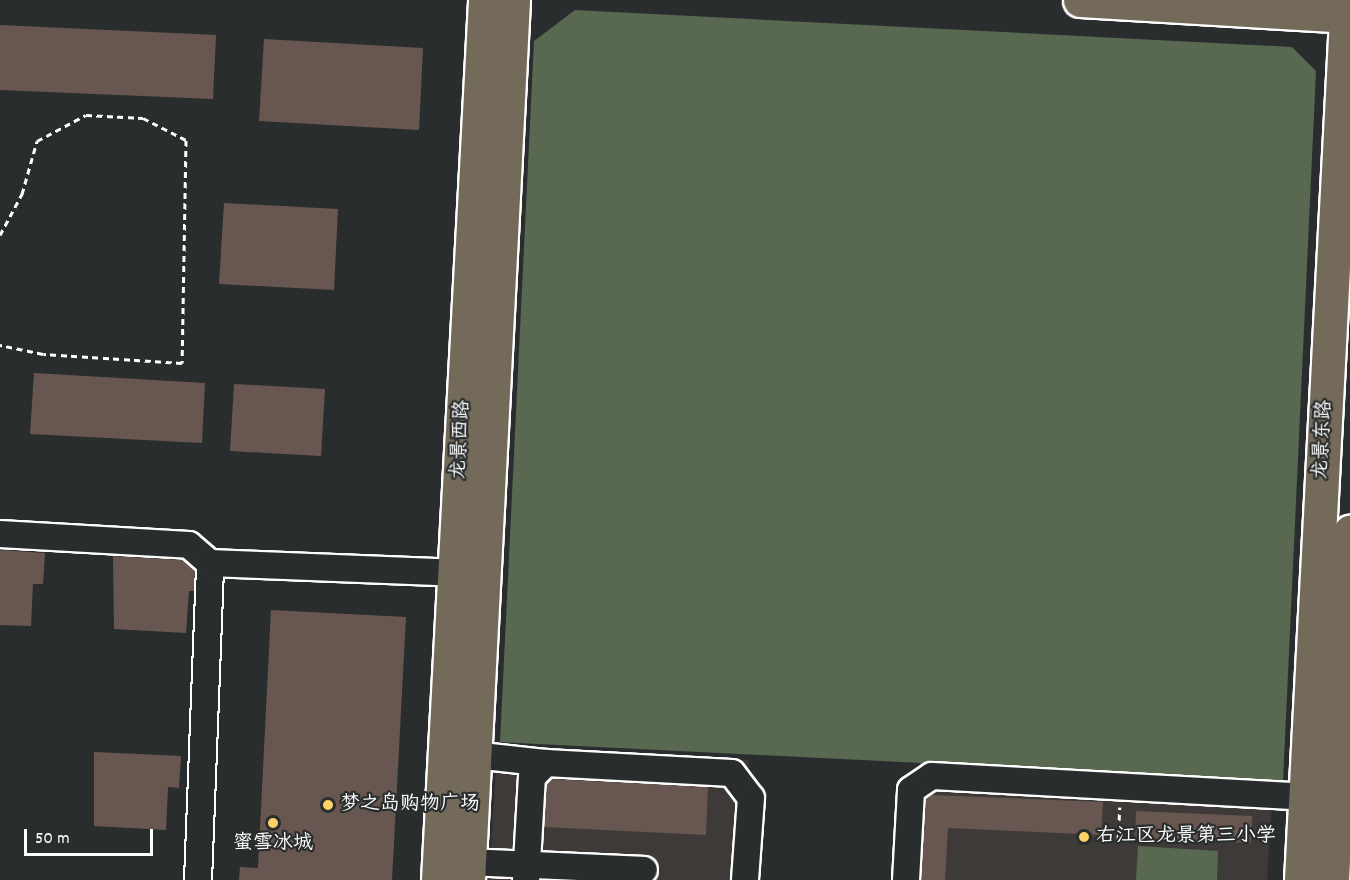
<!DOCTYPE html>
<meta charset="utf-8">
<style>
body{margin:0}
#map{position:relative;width:1350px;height:880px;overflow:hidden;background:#2a2d2e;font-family:Dekko,"LXGW WenKai TC",sans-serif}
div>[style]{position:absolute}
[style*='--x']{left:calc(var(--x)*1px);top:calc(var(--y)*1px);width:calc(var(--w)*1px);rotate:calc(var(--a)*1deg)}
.built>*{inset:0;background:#3d3a38}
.green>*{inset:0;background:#596851}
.building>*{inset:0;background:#685750}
.path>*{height:3px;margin-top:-1.5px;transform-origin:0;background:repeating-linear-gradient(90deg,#fff 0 6px,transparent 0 10.5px)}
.roads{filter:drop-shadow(2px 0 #fff) drop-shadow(-2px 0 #fff) drop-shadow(0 2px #fff) drop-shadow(0 -2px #fff)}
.minor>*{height:26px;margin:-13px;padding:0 13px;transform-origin:13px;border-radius:13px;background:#2a2d2e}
.major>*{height:33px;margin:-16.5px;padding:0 16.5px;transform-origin:16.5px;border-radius:16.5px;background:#746a5a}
.dots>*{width:16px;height:16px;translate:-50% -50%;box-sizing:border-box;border:3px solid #2a2d2e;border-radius:50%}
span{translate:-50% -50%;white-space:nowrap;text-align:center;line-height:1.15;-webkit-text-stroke:4.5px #2a2d2e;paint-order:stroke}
.street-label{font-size:20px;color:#fff}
.poi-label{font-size:20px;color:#fff}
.left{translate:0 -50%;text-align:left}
.scale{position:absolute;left:24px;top:829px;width:129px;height:27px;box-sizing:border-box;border:3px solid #fff;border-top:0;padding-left:8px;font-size:18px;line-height:21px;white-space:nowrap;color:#fff;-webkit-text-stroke:4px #2a2d2e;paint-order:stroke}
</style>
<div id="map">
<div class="built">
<i style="clip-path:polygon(497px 750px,749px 760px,745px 880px,489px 880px)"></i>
<i style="clip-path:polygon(904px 782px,1273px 787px,1267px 880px,895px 880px)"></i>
</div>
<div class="green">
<i style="clip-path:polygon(575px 10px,1292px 47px,1316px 71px,1283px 781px,500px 742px,534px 41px)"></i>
<i style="clip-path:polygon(1138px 846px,1218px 851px,1217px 880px,1136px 880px)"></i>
</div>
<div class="building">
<i style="clip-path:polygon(0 25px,216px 35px,213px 99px,0 90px)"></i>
<i style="clip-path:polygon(264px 39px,423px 48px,419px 130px,259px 121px)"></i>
<i style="clip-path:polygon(224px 203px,338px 209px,334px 290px,219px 284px)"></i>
<i style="clip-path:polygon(34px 373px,205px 383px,202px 443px,30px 434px)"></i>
<i style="clip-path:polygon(234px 384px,325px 389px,321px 456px,230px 451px)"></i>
<i style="clip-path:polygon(0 550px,45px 553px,43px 584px,33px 584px,31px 626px,0 625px)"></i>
<i style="clip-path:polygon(113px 556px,183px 560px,195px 570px,194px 591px,189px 591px,186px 633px,114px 629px)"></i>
<i style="clip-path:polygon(271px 610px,406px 617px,392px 880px,239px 880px,240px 867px,258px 868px)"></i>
<i style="clip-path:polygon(94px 752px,181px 756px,179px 788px,168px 787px,166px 830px,94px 826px)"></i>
<i style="clip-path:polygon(551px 779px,708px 787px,706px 835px,544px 827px,547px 784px)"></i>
<i style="clip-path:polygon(931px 795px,1103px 802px,1101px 835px,948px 828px,945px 880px,921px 880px,926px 798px)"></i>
<i style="clip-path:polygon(1136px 811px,1252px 816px,1251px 843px,1135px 838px)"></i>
</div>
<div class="path">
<i style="--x:0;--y:235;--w:47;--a:-61.8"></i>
<i style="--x:22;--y:194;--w:55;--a:-74.2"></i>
<i style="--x:37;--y:141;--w:55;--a:-28"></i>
<i style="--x:86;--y:115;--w:57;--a:3"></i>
<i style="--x:143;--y:118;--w:48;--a:27.1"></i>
<i style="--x:186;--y:140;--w:223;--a:91"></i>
<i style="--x:182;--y:363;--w:139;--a:-176.3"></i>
<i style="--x:43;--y:354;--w:44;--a:-168.2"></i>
<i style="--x:1118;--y:841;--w:34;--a:-87"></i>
</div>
<div class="roads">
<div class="minor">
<i style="--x:0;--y:534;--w:189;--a:3.3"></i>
<i style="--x:189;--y:545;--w:28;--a:41"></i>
<i style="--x:474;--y:755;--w:72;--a:6.3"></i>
<i style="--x:469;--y:862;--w:175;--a:2.6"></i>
<i style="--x:198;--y:880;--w:317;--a:-87.8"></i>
<i style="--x:210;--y:563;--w:245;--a:2.3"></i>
<i style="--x:526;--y:880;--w:103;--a:-86.7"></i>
<i style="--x:532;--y:777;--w:20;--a:-45"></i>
<i style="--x:546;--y:763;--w:186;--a:3.1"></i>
<i style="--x:732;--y:773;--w:31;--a:53"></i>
<i style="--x:751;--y:798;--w:82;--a:94.2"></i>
<i style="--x:906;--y:880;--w:90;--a:-86.8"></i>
<i style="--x:911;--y:790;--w:25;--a:-34"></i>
<i style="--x:932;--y:776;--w:374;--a:3.2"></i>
</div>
<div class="major">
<i style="--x:1080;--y:0;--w:270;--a:3.4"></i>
<i style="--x:438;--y:880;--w:881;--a:-86.94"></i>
<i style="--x:468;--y:880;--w:881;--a:-87.07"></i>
<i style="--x:1301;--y:880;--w:881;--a:-87.01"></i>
<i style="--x:1332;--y:880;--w:349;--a:-87"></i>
</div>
</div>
<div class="dots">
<i style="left:328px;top:805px;background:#ffd166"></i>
<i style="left:273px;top:823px;background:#ffd166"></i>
<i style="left:1084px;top:837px;background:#ffd166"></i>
</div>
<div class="street-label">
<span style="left:462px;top:440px;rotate:-87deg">龙景西路</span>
<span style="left:1324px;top:440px;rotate:-87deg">龙景东路</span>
</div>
<div class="poi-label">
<span class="left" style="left:340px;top:805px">梦之岛购物广场</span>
<span class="left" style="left:1096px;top:837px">右江区龙景第三小学</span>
<span style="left:273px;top:844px">蜜雪冰城</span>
</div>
<div class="scale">50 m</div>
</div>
